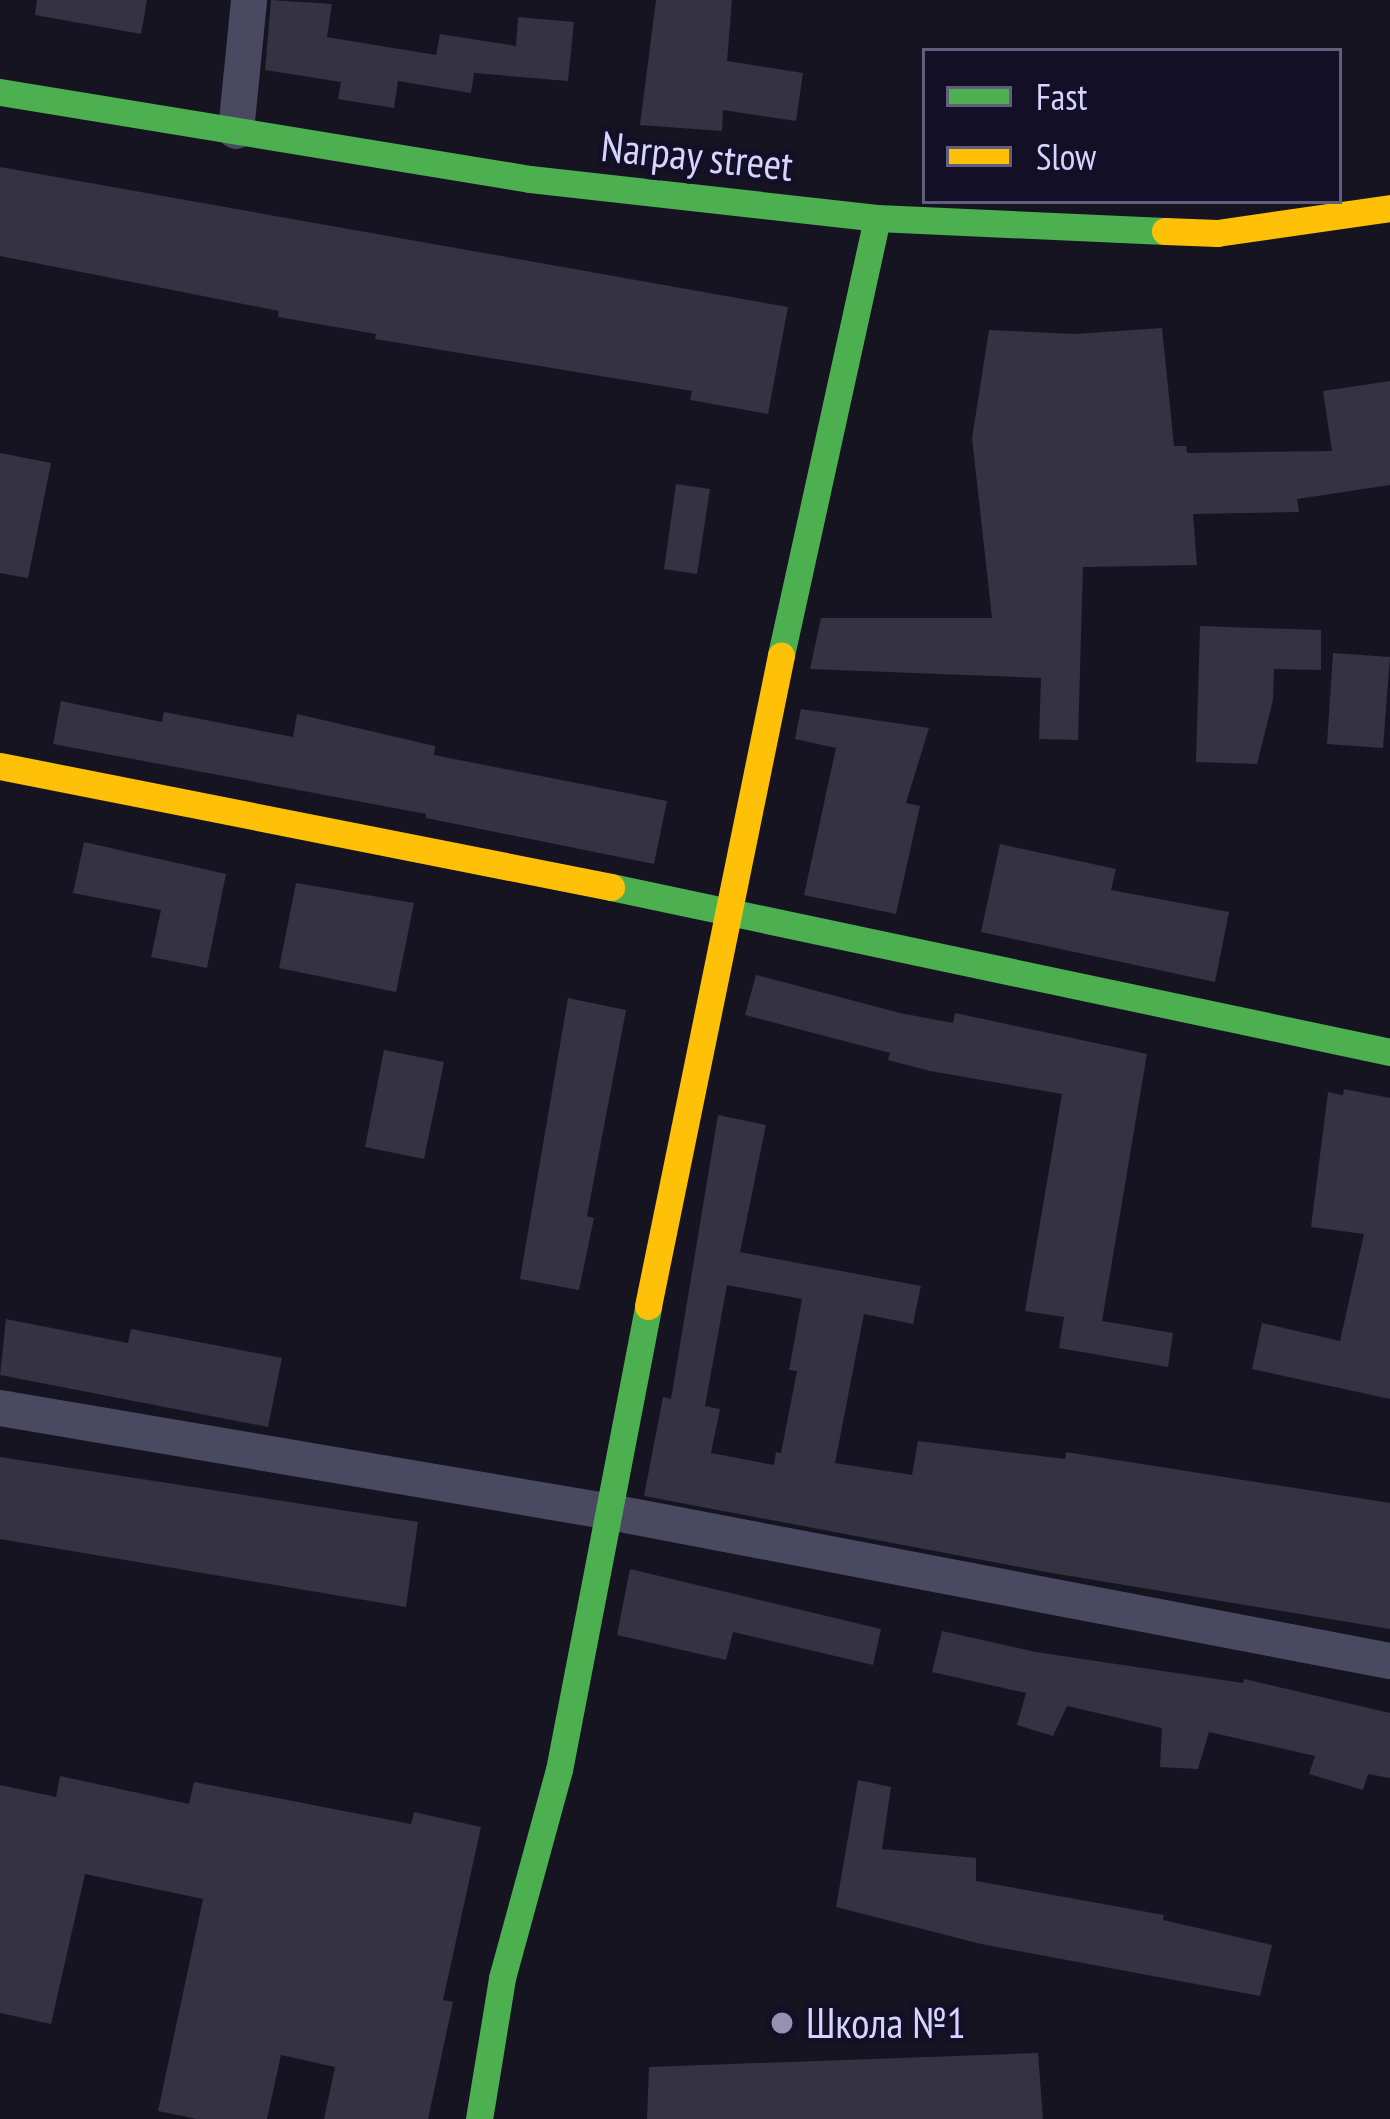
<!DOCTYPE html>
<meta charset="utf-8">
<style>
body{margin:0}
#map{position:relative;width:1390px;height:2119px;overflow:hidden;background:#161421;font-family:"PT Sans Narrow",sans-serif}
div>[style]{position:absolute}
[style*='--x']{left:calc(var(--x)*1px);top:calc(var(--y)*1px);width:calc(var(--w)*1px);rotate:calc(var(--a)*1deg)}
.building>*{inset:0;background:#343243}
.street>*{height:36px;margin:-18px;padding:0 18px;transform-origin:18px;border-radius:18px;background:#4a4962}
.fast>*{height:27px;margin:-13.5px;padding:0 13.5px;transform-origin:13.5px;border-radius:13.5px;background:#4caf50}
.slow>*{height:27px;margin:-13.5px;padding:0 13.5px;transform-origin:13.5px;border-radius:13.5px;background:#ffc107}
.dots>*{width:33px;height:33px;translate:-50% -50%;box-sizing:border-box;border:6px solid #130f26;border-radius:50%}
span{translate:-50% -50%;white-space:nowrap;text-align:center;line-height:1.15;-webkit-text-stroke:10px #130f26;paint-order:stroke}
.street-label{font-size:42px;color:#d9d4ff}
.poi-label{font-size:42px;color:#d9d4ff}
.left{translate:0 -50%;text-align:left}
.legend{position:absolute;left:922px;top:48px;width:420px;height:156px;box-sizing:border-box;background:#130f26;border:3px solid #625e7d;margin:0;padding:15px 21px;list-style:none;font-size:36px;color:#d9d4ff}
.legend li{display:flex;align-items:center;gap:24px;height:60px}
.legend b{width:60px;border:3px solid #625e7d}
</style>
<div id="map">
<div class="building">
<i style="clip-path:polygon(37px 0,147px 0,141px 34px,35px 15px)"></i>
<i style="clip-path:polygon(271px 0,332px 4px,327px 37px,436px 55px,440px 34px,516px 46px,518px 17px,574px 22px,568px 81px,474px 73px,471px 93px,398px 81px,394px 108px,338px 99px,341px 82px,265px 70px)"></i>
<i style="clip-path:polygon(656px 0,732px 0,727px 61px,803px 73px,796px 121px,723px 110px,722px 131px,640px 125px)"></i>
<i style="clip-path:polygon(0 167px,788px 307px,768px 414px,690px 400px,692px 391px,375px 339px,376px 334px,278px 317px,279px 311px,0 256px)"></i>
<i style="clip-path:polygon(1162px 328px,1174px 446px,1186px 446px,1187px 453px,1332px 451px,1323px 391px,1390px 381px,1390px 485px,1297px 499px,1299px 512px,1193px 514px,1197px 565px,1083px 567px,1078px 740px,1039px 739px,1041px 678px,810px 669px,821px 618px,992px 618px,972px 438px,989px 330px,1074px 334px)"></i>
<i style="clip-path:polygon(0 453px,51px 463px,28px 578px,0 573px)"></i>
<i style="clip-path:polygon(676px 484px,710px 489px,697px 574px,664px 569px)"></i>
<i style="clip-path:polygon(1200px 626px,1321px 630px,1321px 670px,1274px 669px,1273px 700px,1257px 764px,1196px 762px)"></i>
<i style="clip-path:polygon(1333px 653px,1390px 657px,1383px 748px,1327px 744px)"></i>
<i style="clip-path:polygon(61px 701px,162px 722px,164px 712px,293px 737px,297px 714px,435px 746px,434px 755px,667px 801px,654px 864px,426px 818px,426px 814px,53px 744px)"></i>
<i style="clip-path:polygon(801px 709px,929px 728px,906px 803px,920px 806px,896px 914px,804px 895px,836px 748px,795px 739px)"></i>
<i style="clip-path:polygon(84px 842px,226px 874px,207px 968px,151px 957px,161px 910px,73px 893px)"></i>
<i style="clip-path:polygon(1000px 844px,1116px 869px,1111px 890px,1229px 912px,1215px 982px,981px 932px)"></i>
<i style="clip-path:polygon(296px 883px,414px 903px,396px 992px,279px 968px)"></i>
<i style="clip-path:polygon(756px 975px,900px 1013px,953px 1023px,955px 1013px,1147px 1054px,1102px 1321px,1173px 1333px,1168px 1367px,1059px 1348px,1064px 1317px,1025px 1311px,1062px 1094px,930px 1071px,888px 1060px,890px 1053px,745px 1015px)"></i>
<i style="clip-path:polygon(568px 998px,626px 1010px,587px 1216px,594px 1218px,579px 1290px,520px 1279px)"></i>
<i style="clip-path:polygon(384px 1050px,444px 1062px,424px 1159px,365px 1147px)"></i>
<i style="clip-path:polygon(1344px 1089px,1390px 1098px,1390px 1399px,1252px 1369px,1262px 1323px,1340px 1341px,1364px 1234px,1311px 1227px,1328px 1092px,1343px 1095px)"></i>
<i style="clip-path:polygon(evenodd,718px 1115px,766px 1125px,740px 1252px,921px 1286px,913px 1324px,864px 1314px,835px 1463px,912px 1475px,918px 1441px,1065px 1459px,1066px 1452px,1390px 1503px,1390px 1629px,1046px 1572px,644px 1496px,663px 1397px,671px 1399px,718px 1115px,727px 1285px,802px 1299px,789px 1370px,797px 1371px,781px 1453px,776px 1452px,774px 1465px,711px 1453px,720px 1409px,705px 1406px,727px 1285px)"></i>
<i style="clip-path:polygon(6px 1319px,128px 1343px,131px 1329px,282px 1358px,268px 1427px,0 1375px)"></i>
<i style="clip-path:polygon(0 1457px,418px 1522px,406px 1607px,0 1539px)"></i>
<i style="clip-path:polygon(630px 1569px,881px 1629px,873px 1665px,733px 1632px,726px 1660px,617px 1635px)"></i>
<i style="clip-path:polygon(942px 1631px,1036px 1652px,1243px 1683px,1244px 1679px,1390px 1713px,1390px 1778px,1368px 1774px,1363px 1790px,1309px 1774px,1315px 1756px,1209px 1732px,1198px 1769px,1160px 1767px,1162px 1728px,1067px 1706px,1053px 1736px,1017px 1725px,1026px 1693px,932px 1672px)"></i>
<i style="clip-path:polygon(60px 1776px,189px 1804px,194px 1782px,411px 1824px,414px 1812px,481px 1827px,443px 2000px,453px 2002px,428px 2119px,324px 2119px,335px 2067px,281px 2055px,267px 2119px,197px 2119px,158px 2111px,203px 1899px,85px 1874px,51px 2024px,0 2013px,0 1785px,56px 1797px)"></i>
<i style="clip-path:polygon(858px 1780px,891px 1787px,882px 1849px,976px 1858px,976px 1881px,1164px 1915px,1163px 1920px,1272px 1945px,1260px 1996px,981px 1944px,836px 1907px)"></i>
<i style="clip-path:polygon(1038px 2053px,1043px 2119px,647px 2119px,649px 2067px)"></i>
</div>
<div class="street">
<i style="--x:236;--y:131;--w:132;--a:-84.3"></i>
<i style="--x:0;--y:1408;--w:614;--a:9.66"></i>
<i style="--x:605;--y:1511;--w:799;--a:10.82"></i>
</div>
<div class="fast">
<i style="--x:0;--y:92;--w:537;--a:9.32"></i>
<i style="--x:530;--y:179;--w:349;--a:6.4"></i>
<i style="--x:877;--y:218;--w:288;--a:2.6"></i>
<i style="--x:781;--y:655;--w:447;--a:-77.6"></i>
<i style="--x:611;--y:887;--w:796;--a:11.96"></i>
<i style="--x:479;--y:2119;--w:143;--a:-80.7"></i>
<i style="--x:502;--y:1978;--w:216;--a:-74.7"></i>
<i style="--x:559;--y:1770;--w:472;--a:-79.1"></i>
</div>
<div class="slow">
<i style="--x:1165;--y:231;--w:52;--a:2.2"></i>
<i style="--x:1217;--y:233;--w:175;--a:-8.2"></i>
<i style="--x:0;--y:766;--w:623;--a:11.2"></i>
<i style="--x:648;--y:1306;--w:664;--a:-78.45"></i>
</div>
<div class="dots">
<i style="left:782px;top:2023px;background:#9591b1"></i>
</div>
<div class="street-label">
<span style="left:697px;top:156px;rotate:6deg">Narpay street</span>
</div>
<div class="poi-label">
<span class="left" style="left:806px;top:2023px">Школа №1</span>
</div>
<ul class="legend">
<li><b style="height:15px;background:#4caf50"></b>Fast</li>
<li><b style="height:15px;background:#ffc107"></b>Slow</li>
</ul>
</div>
